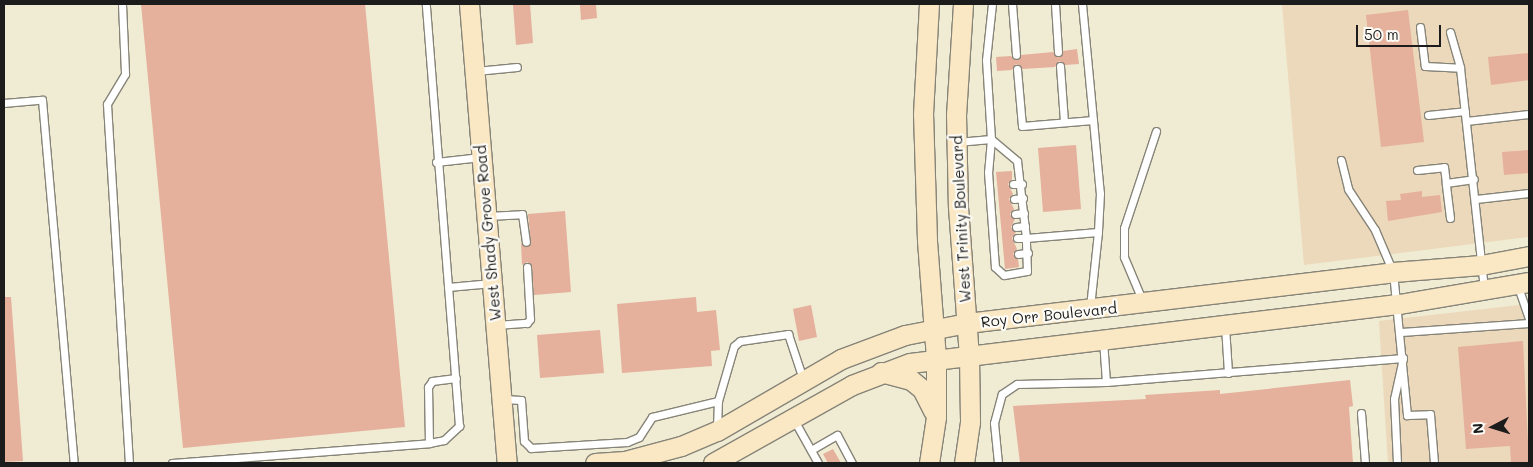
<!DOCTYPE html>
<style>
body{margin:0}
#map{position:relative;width:1533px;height:467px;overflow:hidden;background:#f0ebd3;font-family:Mali,sans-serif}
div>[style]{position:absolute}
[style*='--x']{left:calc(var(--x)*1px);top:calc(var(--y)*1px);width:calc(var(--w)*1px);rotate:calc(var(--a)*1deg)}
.built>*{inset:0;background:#ecd8ba}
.building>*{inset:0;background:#e5b09c}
.roads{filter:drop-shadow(1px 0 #868478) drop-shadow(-1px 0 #868478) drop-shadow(0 1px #868478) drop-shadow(0 -1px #868478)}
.lane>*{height:7px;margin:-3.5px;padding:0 3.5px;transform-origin:3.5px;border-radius:3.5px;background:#fff}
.secondary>*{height:19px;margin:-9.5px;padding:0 9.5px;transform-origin:9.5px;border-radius:9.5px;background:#fae7c3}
span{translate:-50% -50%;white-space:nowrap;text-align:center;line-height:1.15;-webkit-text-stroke:4.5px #fdfcf7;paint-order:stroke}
.street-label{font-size:15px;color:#1c1c1c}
.frame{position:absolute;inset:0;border:5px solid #1c1c1c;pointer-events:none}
.north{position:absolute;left:1468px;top:402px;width:50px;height:50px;-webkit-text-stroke:4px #fdfcf7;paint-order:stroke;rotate:265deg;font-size:14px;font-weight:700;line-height:20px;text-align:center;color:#1c1c1c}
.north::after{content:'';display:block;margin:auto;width:18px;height:22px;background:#1c1c1c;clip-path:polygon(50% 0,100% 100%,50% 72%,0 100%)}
.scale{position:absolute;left:1356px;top:25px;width:85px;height:22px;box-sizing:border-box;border:2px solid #1c1c1c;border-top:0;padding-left:6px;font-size:15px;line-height:18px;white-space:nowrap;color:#1c1c1c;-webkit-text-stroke:4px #fdfcf7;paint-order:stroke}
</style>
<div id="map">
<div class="built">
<i style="clip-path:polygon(1282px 4px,1529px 4px,1529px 237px,1304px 265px)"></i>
<i style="clip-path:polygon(1529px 304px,1529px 463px,1388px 463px,1379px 321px)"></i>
</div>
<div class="building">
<i style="clip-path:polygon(141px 4px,365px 4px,405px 427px,183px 448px)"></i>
<i style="clip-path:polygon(525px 4px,530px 4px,533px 43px,516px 45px,513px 5px)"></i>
<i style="clip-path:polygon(589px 4px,596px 4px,597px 18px,581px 20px,580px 5px)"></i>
<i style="clip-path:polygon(1408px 10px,1424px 142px,1381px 147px,1366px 15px)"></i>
<i style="clip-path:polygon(1077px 49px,1079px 64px,1065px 65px,1059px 61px,1055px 67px,1022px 69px,1016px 64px,1012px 70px,997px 71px,996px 57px,1011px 56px,1017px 60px,1021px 55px,1053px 52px,1059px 57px,1063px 51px)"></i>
<i style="clip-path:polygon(1529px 53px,1529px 80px,1491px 85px,1488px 57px)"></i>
<i style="clip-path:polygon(1076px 145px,1081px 209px,1043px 212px,1038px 148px)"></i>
<i style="clip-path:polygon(1529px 150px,1529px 173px,1504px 175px,1502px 152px)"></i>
<i style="clip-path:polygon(1012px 171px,1012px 179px,1008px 184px,1013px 194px,1009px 199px,1014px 209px,1010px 214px,1015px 219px,1011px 227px,1016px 232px,1012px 238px,1017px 249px,1013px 254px,1018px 259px,1019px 267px,1005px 269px,996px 172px)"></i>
<i style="clip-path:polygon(1422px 191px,1422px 197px,1440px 195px,1442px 212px,1388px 221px,1386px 201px,1401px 200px,1400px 194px)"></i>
<i style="clip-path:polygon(565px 211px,571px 292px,534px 295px,532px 266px,527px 262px,522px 265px,521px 243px,526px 247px,531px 244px,528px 214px)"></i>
<i style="clip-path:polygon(4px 297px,11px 297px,23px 461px,4px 462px)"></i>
<i style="clip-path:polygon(696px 297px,697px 312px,716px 310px,720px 350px,711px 351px,712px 366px,622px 373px,617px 304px)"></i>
<i style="clip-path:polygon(811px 305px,817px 337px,799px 341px,793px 309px)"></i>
<i style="clip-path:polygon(600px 330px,604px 373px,540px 378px,537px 335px)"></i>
<i style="clip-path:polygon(1523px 341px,1529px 463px,1511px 463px,1510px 446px,1466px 449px,1458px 347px)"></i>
<i style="clip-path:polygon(1350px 380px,1353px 406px,1349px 407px,1353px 463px,1020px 463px,1013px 406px,1146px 399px,1145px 395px,1220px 390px,1220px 394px)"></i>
<i style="clip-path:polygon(833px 449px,841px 463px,828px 463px,823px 454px)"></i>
</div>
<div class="roads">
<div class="lane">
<i style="--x:122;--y:4;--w:70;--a:87.5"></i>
<i style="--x:125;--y:74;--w:35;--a:121"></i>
<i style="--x:107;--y:104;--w:360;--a:86.5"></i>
<i style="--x:1012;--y:4;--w:51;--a:85.5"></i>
<i style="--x:1055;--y:4;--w:48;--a:86.4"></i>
<i style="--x:1082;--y:4;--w:190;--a:84.6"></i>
<i style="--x:1100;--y:193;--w:39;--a:93"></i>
<i style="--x:1420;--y:27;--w:39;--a:83"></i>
<i style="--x:1425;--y:66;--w:35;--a:3"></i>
<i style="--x:1450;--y:32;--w:37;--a:74"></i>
<i style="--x:1460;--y:68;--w:221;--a:83.8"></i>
<i style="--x:1060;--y:66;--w:56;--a:85.9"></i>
<i style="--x:1017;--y:69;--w:57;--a:85"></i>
<i style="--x:1022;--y:126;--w:71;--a:-4.8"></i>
<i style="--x:476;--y:71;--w:41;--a:-5.6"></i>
<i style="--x:4;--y:103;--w:38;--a:-5"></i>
<i style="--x:42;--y:100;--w:364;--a:85"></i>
<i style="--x:1428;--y:115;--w:37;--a:-6"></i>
<i style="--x:1466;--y:121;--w:63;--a:-6.3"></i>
<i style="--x:991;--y:139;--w:34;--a:40"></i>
<i style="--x:1017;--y:161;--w:78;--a:83.3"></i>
<i style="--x:1026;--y:238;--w:72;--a:-4.8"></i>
<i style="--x:1098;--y:232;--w:75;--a:96.1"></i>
<i style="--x:991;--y:139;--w:33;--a:95"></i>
<i style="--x:988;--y:172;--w:95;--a:85.8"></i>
<i style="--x:995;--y:267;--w:12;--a:42"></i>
<i style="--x:1004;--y:275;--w:23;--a:-10"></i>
<i style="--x:1027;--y:271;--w:33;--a:-92"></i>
<i style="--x:1026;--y:238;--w:9;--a:180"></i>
<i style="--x:957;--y:142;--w:34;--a:-5"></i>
<i style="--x:991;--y:139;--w:79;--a:-93.6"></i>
<i style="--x:986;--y:60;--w:56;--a:-83.9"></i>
<i style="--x:1341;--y:160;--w:30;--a:76"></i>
<i style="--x:1348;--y:189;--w:49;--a:56.6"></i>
<i style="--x:1375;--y:230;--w:46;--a:66.8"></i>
<i style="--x:1393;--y:272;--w:144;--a:84.4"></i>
<i style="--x:1407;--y:415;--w:23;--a:-2"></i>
<i style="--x:1430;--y:414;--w:49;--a:85.3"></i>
<i style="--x:436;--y:162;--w:45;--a:-6.3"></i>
<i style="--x:1417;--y:170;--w:27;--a:-6"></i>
<i style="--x:1444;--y:167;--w:16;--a:83"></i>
<i style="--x:1013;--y:184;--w:9;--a:0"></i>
<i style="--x:1014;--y:199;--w:9;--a:-6"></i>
<i style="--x:1476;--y:199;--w:53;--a:-6.5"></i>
<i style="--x:1015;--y:214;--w:9;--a:-6"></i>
<i style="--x:487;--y:216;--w:35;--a:-3"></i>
<i style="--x:522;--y:214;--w:28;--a:82"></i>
<i style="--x:1450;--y:218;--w:35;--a:-97"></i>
<i style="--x:1446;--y:183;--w:28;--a:-8"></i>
<i style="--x:1016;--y:227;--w:9;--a:-6"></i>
<i style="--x:1018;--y:254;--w:10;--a:-6"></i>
<i style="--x:1517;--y:284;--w:37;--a:71"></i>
<i style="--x:448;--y:287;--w:44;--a:-5.2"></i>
<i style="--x:1143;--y:302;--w:49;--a:-112.9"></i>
<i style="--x:1124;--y:257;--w:29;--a:-90"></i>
<i style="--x:1124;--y:228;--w:102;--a:-71.7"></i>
<i style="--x:496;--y:325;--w:31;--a:-4"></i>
<i style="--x:527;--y:323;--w:5;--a:-53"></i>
<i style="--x:530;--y:319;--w:52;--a:-93.3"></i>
<i style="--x:1225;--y:326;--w:47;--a:86.3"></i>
<i style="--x:1401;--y:332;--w:128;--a:-4"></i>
<i style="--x:1106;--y:382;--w:298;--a:-4.6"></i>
<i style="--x:1403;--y:358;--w:42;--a:102.4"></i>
<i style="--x:1394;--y:399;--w:64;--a:87.3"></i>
<i style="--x:503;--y:399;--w:18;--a:3"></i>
<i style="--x:521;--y:400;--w:41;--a:85.8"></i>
<i style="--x:524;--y:441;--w:10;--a:45"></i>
<i style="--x:531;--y:448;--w:96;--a:-3.6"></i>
<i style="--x:627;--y:442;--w:13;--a:-23"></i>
<i style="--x:639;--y:437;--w:24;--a:-57"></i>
<i style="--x:652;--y:417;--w:68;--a:-13.6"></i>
<i style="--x:1361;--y:413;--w:50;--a:85.4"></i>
<i style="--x:794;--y:420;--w:49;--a:60.8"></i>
<i style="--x:717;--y:428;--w:27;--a:-88"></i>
<i style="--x:718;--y:401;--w:57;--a:-73.8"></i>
<i style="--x:734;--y:346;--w:8;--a:-40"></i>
<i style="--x:740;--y:341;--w:49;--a:-8.3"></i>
<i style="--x:788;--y:334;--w:47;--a:71.6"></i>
<i style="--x:429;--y:443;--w:56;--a:-91"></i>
<i style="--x:428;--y:387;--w:7;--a:-56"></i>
<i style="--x:432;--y:381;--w:24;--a:-7"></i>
<i style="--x:811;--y:450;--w:30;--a:-30"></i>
<i style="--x:837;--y:435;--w:32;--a:62"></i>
<i style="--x:172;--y:463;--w:258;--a:-4.4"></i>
<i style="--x:429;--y:443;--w:15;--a:-11"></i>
<i style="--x:444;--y:440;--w:21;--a:-43"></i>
<i style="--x:459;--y:426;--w:423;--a:-94.5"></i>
<i style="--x:998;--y:463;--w:40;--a:-95.7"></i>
<i style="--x:994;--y:423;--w:30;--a:-75"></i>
<i style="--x:1002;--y:394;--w:18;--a:-34"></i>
<i style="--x:1017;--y:384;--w:89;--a:-1.3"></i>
<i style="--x:1106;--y:382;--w:42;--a:-94.1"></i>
</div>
<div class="secondary">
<i style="--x:469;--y:4;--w:461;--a:85.3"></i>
<i style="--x:963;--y:4;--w:110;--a:93.6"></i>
<i style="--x:956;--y:114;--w:93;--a:88.8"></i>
<i style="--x:958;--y:207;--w:149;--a:85.8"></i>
<i style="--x:969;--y:356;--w:66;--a:89.1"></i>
<i style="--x:970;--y:422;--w:41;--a:98.3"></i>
<i style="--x:881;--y:372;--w:31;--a:15"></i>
<i style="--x:911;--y:380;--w:14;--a:39"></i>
<i style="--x:922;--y:389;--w:25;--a:63"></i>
<i style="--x:595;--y:463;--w:30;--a:-4"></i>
<i style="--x:625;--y:461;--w:58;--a:-15"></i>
<i style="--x:681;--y:446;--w:39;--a:-23"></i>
<i style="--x:717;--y:431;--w:143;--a:-30.1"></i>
<i style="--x:841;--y:359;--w:68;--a:-20.6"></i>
<i style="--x:905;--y:335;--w:63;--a:-11"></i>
<i style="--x:967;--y:323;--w:429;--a:-6.8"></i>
<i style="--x:1393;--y:272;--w:88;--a:-4.5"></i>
<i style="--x:1481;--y:265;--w:49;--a:-10.6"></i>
<i style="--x:713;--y:463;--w:159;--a:-29.3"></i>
<i style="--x:852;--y:385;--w:62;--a:-20.8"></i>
<i style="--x:910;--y:363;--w:493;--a:-6.9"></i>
<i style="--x:1399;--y:304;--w:132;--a:-9.6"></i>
<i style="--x:929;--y:463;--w:47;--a:-81.3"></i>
<i style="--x:936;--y:417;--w:59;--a:-90"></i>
<i style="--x:936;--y:358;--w:118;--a:-94.4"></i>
<i style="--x:927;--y:240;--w:126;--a:-91.8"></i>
<i style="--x:923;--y:114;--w:110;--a:-86.9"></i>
</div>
</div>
<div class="street-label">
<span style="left:961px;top:219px;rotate:-93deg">West Trinity Boulevard</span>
<span style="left:488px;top:233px;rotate:-95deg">West Shady Grove Road</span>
<span style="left:1049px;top:315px;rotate:-6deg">Roy Orr Boulevard</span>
</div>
<div class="frame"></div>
<div class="north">N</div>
<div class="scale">50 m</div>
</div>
